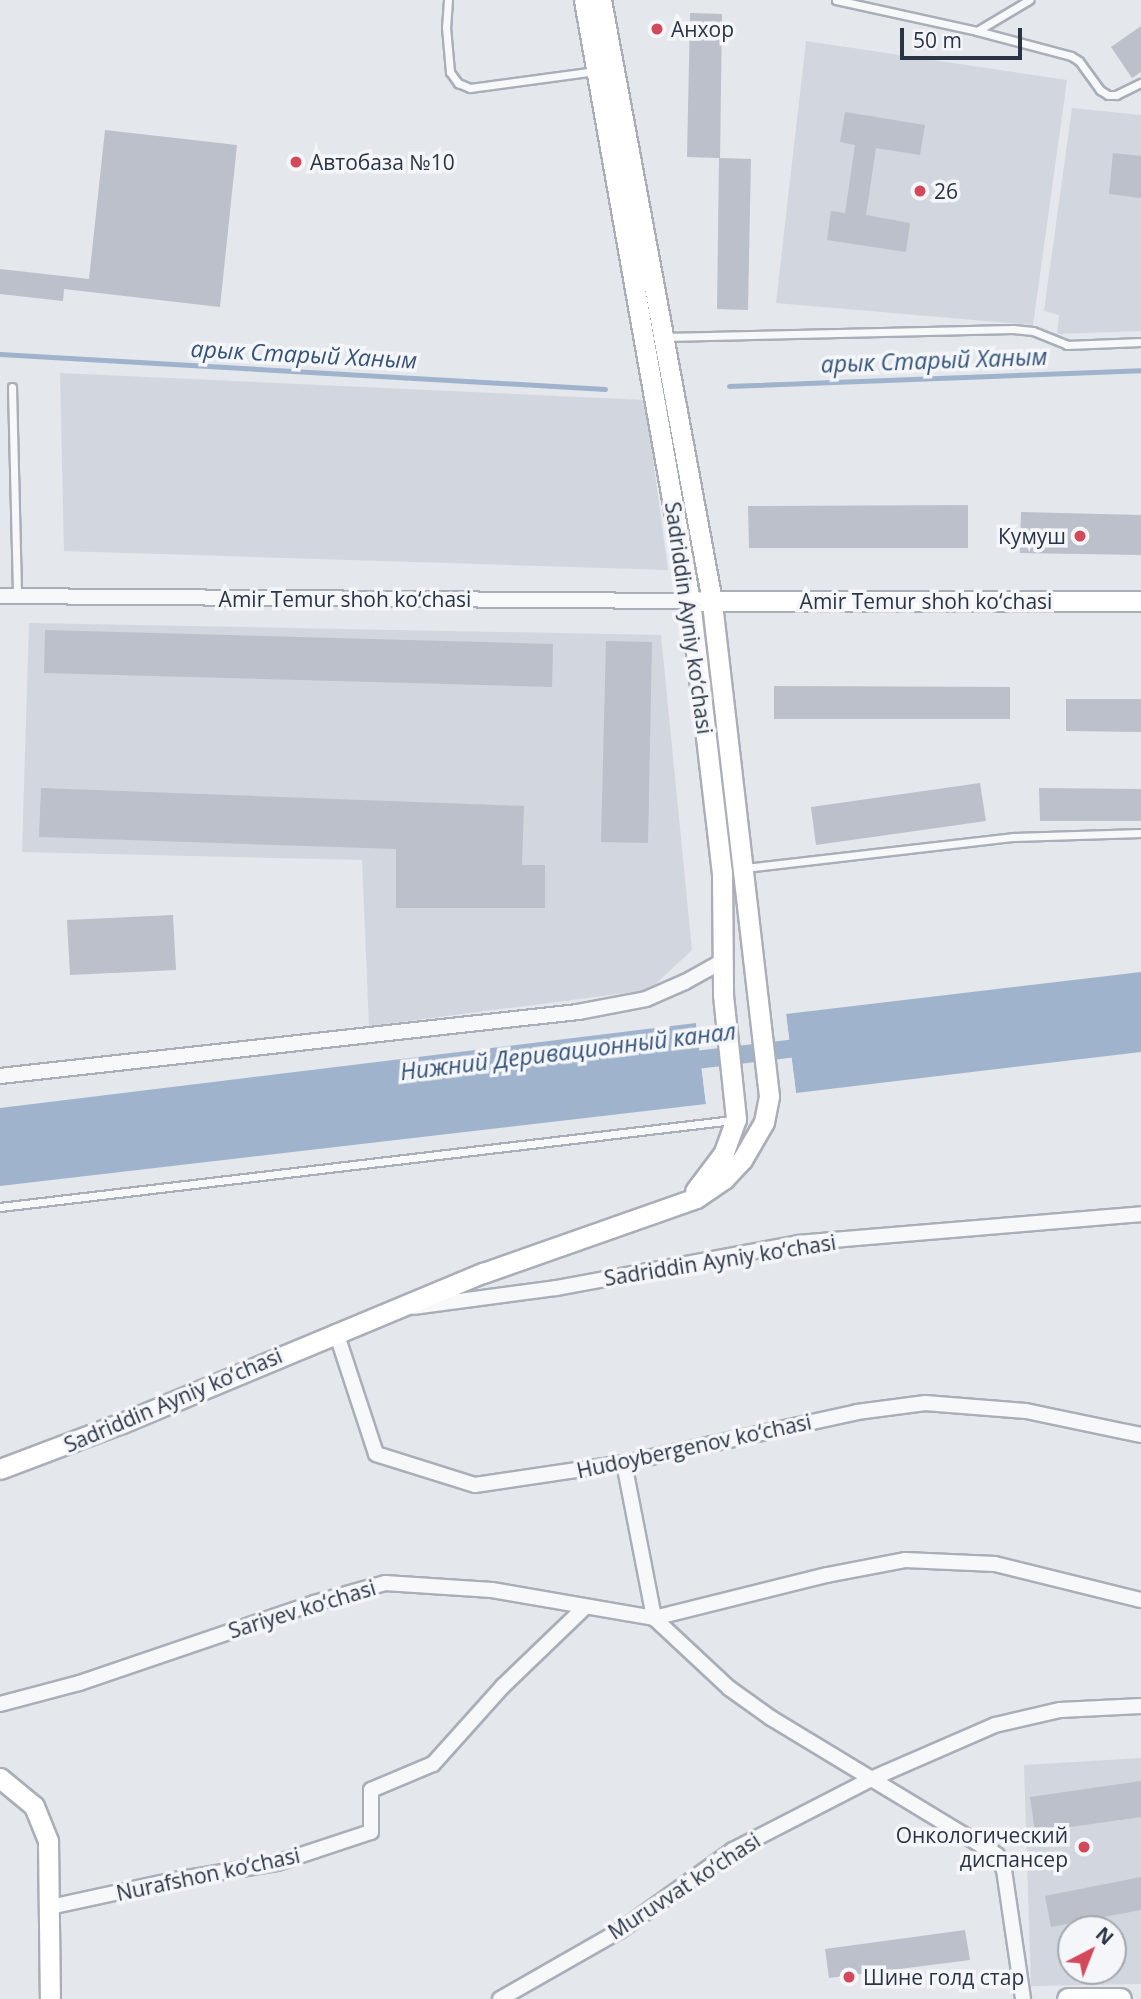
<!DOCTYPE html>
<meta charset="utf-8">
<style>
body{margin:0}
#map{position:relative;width:1141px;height:1999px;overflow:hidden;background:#e4e7ec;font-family:"Open Sans",sans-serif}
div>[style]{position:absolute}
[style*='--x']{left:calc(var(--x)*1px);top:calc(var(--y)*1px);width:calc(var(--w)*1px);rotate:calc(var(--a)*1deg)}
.built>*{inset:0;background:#d2d6de}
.water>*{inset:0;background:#9fb4cc}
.pier>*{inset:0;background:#e4e7ec}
.stream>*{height:5px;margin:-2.5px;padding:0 2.5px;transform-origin:2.5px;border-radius:2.5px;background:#9fb4cc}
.canal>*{height:18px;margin:-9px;padding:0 9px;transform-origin:9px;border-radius:9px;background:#9fb4cc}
.building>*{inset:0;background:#bbc0ca}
.roads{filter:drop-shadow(2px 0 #a9aeb7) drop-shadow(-2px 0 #a9aeb7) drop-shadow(0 2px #a9aeb7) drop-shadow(0 -2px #a9aeb7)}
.service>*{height:7px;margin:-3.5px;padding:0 3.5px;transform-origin:3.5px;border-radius:3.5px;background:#f7f8fa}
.minor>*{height:14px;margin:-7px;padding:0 7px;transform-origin:7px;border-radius:7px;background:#f7f8fa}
.secondary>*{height:19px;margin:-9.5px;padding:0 9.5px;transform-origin:9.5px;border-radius:9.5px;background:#fff}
.primary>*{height:21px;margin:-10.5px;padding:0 10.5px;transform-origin:10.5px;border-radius:10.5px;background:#fff}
.dots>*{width:19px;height:19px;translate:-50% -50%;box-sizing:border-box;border:4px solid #f4f6f9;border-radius:50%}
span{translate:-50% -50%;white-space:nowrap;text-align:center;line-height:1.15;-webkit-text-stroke:7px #f4f6f9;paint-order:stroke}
.poi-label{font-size:21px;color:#2b3445}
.left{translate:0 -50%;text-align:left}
.right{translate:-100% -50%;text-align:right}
.street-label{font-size:21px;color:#2b3445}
.water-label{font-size:23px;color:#34527a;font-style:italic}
.north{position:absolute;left:1057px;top:1915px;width:70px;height:70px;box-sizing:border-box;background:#f4f6f9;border:2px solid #a4a8b1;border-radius:50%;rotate:42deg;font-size:19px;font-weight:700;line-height:28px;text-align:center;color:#2b3445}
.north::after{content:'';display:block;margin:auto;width:24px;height:32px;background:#d1495b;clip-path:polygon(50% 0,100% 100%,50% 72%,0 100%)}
.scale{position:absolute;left:900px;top:28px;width:122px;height:32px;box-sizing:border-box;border:4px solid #2b3445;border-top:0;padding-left:9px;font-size:21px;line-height:24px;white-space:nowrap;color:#2b3445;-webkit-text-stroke:5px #f4f6f9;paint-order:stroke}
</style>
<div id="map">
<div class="built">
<i style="clip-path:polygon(806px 41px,1067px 80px,1033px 325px,776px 303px)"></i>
<i style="clip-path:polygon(1072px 108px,1141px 115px,1141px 331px,1057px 334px,1059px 315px,1044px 311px)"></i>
<i style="clip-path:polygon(60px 373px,645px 400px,668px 570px,64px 551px)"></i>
<i style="clip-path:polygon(29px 623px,661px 635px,692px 950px,649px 990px,369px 1026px,362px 860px,22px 852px)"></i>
<i style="clip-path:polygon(evenodd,1141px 1758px,1141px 1984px,1031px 1986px,1024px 1765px,1141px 1758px,1071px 1929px,1113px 1929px,1113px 1971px,1071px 1971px,1071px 1929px)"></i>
</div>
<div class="water">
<i style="clip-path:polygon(1141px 972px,1141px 1052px,796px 1093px,786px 1014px)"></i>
<i style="clip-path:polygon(696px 1023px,706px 1104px,0 1186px,0 1108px)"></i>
</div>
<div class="pier">
<i style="clip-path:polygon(782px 1014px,786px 1014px,796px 1093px,792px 1094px)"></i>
<i style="clip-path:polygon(699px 1022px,709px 1103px,706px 1104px,696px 1023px)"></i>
</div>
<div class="stream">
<i style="--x:0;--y:354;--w:606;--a:3.31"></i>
<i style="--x:729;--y:386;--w:412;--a:-2.2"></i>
</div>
<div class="canal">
<i style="--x:679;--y:1062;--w:136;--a:-6.8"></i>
</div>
<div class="building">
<i style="clip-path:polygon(690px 13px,722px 14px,720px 158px,751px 159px,748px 310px,717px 309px,719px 158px,687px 157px)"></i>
<i style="clip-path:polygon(1141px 26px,1141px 72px,1132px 78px,1111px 47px)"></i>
<i style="clip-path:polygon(845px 112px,925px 125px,920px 155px,876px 148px,866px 215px,910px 223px,906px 252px,827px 240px,831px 211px,845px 213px,855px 145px,840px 142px)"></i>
<i style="clip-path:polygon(105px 130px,237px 145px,220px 307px,64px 289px,63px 301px,0 294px,0 269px,89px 279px)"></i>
<i style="clip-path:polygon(1113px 153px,1141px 156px,1141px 198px,1109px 194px)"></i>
<i style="clip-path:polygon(968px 505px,968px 548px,749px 548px,748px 506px)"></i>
<i style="clip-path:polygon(1021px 512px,1141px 515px,1141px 555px,1020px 553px)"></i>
<i style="clip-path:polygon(45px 630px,553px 644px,552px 687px,44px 673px)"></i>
<i style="clip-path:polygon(606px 641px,652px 642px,648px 843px,601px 842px)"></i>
<i style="clip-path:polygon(774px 686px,1010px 687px,1010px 719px,774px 719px)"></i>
<i style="clip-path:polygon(1066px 699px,1141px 699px,1141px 732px,1066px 731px)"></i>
<i style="clip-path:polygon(980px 783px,986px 821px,816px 845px,811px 807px)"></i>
<i style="clip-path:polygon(41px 788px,524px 806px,522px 865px,545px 865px,545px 908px,396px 908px,396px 849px,39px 837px)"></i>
<i style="clip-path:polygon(1039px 788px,1141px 789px,1141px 821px,1040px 821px)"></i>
<i style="clip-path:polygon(173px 915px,176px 970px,70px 975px,67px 920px)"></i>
<i style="clip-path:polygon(1141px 1781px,1141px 1817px,1035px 1832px,1030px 1797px)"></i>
<i style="clip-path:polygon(1141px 1877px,1141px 1910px,1051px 1927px,1045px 1896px)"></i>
<i style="clip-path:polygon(965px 1930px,970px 1960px,829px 1978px,825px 1949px)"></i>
</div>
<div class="roads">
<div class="service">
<i style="--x:448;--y:0;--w:27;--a:94"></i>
<i style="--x:446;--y:27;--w:45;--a:84.9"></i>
<i style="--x:450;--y:72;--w:14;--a:54"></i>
<i style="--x:458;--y:83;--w:13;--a:23"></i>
<i style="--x:470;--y:88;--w:127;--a:-7.7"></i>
<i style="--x:836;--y:0;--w:144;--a:12.4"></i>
<i style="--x:977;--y:31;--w:61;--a:-30.8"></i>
<i style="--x:977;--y:31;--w:97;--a:14.9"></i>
<i style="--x:1071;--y:56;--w:9;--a:32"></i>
<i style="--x:1079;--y:61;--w:36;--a:54"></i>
<i style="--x:1100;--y:90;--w:9;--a:32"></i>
<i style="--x:1108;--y:95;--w:8;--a:0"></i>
<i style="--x:1116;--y:95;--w:28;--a:-26"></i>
<i style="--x:665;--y:337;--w:348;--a:-1.3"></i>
<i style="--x:1013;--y:329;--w:20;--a:6"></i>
<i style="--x:1033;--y:331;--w:37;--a:22"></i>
<i style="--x:1067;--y:345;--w:74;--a:-2.3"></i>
<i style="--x:12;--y:387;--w:209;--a:88.6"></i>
<i style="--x:745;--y:868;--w:271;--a:-6.6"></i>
<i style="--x:1014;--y:837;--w:127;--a:-1.8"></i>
<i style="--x:0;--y:1207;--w:738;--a:-6.77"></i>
</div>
<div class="minor">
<i style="--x:0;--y:596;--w:690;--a:0.42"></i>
<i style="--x:0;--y:1076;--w:582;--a:-6.32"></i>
<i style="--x:578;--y:1012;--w:69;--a:-10.8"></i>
<i style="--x:646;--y:999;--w:43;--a:-23.6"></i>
<i style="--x:685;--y:982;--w:41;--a:-29.1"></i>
<i style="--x:414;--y:1307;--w:143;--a:-7.6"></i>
<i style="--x:556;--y:1288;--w:246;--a:-10.5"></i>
<i style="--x:798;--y:1243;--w:344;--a:-4.8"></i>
<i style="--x:336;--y:1332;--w:128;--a:71.8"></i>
<i style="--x:376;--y:1454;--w:104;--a:17.4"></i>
<i style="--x:475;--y:1485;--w:151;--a:-8.4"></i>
<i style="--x:624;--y:1463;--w:239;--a:-12.3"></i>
<i style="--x:857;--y:1412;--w:69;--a:-7.5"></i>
<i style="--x:925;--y:1403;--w:101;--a:4.5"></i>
<i style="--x:1026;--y:1411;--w:117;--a:11.8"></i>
<i style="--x:624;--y:1463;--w:158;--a:79"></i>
<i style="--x:654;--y:1618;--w:103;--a:43"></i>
<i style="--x:729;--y:1688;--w:52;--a:35.5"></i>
<i style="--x:771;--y:1718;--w:264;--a:31.2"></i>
<i style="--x:997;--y:1855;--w:17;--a:65"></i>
<i style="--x:1004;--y:1870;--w:130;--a:81.6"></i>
<i style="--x:0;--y:1704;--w:82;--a:-14.9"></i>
<i style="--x:79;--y:1683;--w:248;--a:-18.8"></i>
<i style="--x:314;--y:1603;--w:74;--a:-15.7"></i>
<i style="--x:385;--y:1583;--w:107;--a:3.7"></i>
<i style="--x:492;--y:1590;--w:164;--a:9.8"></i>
<i style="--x:654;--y:1618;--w:178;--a:-14"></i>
<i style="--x:827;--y:1575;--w:79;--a:-10.9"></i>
<i style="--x:905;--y:1560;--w:90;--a:2.5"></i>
<i style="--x:995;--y:1564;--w:150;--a:13.9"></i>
<i style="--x:50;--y:1907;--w:128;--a:-12.2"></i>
<i style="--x:175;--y:1880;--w:103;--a:-9.5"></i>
<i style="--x:277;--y:1863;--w:99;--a:-18.3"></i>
<i style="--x:371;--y:1832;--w:42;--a:-90"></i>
<i style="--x:371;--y:1790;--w:67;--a:-22.8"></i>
<i style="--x:433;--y:1764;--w:105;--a:-48.1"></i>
<i style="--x:503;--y:1686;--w:114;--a:-43.9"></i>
<i style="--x:500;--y:1999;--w:139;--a:-29.7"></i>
<i style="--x:621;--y:1930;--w:138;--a:-35.5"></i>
<i style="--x:733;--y:1850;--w:155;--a:-27.2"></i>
<i style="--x:871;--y:1779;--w:135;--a:-23.5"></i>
<i style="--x:995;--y:1725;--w:67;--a:-13"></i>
<i style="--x:1060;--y:1710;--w:81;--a:-2.8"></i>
</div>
<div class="secondary">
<i style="--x:584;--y:0;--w:610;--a:80"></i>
<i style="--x:690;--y:601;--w:273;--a:83.3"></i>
<i style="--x:722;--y:872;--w:123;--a:89.5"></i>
<i style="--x:723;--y:995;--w:125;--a:84"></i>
<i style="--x:736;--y:1119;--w:37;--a:110"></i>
<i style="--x:723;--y:1154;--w:46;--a:127.1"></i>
<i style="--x:702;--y:601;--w:439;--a:0"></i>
<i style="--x:0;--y:1469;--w:130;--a:-20.7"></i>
<i style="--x:122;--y:1423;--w:391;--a:-22.6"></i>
<i style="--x:483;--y:1273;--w:226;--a:-19.4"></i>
<i style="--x:696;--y:1198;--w:34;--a:-34"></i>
<i style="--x:724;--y:1179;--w:26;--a:-47"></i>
<i style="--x:742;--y:1160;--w:44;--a:-59.9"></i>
<i style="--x:764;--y:1122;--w:26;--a:-79"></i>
<i style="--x:769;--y:1096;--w:498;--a:-96.6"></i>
<i style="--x:712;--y:601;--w:611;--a:-100.46"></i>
<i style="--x:0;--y:1778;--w:44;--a:39.5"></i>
<i style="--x:34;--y:1806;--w:38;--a:68"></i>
<i style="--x:48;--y:1841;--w:158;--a:89.3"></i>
</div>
<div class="primary">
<i style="--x:1068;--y:1999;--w:52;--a:0"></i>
</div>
</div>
<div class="dots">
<i style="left:657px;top:29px;background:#d1495b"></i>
<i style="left:296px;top:162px;background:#d1495b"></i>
<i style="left:920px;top:191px;background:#d1495b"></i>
<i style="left:1080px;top:536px;background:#d1495b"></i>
<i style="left:1084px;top:1847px;background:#d1495b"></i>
<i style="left:849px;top:1977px;background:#d1495b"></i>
</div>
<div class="poi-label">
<span class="left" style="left:671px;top:29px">Анхор</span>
<span class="left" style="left:310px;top:162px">Автобаза №10</span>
<span class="left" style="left:934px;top:191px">26</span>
<span class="right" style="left:1066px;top:536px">Кумуш</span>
<span class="right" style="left:1068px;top:1847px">Онкологический<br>диспансер</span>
<span class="left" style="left:863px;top:1977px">Шине голд стар</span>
</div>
<div class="street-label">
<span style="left:345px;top:599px">Amir Temur shoh ko‘chasi</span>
<span style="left:926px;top:601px">Amir Temur shoh ko‘chasi</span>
<span style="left:689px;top:618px;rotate:82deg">Sadriddin Ayniy ko‘chasi</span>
<span style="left:720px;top:1260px;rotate:-9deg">Sadriddin Ayniy ko‘chasi</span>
<span style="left:173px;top:1400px;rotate:-23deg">Sadriddin Ayniy ko‘chasi</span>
<span style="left:694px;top:1446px;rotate:-12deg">Hudoybergenov ko‘chasi</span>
<span style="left:302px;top:1609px;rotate:-17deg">Sariyev ko‘chasi</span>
<span style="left:208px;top:1874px;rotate:-12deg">Nurafshon ko‘chasi</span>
<span style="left:684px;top:1886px;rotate:-33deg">Muruvvat ko‘chasi</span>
</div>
<div class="water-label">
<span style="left:304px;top:354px;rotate:3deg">арык Старый Ханым</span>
<span style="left:934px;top:360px;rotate:-2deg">арык Старый Ханым</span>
<span style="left:568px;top:1051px;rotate:-7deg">Нижний Деривационный канал</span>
</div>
<div class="north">N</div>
<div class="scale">50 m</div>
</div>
